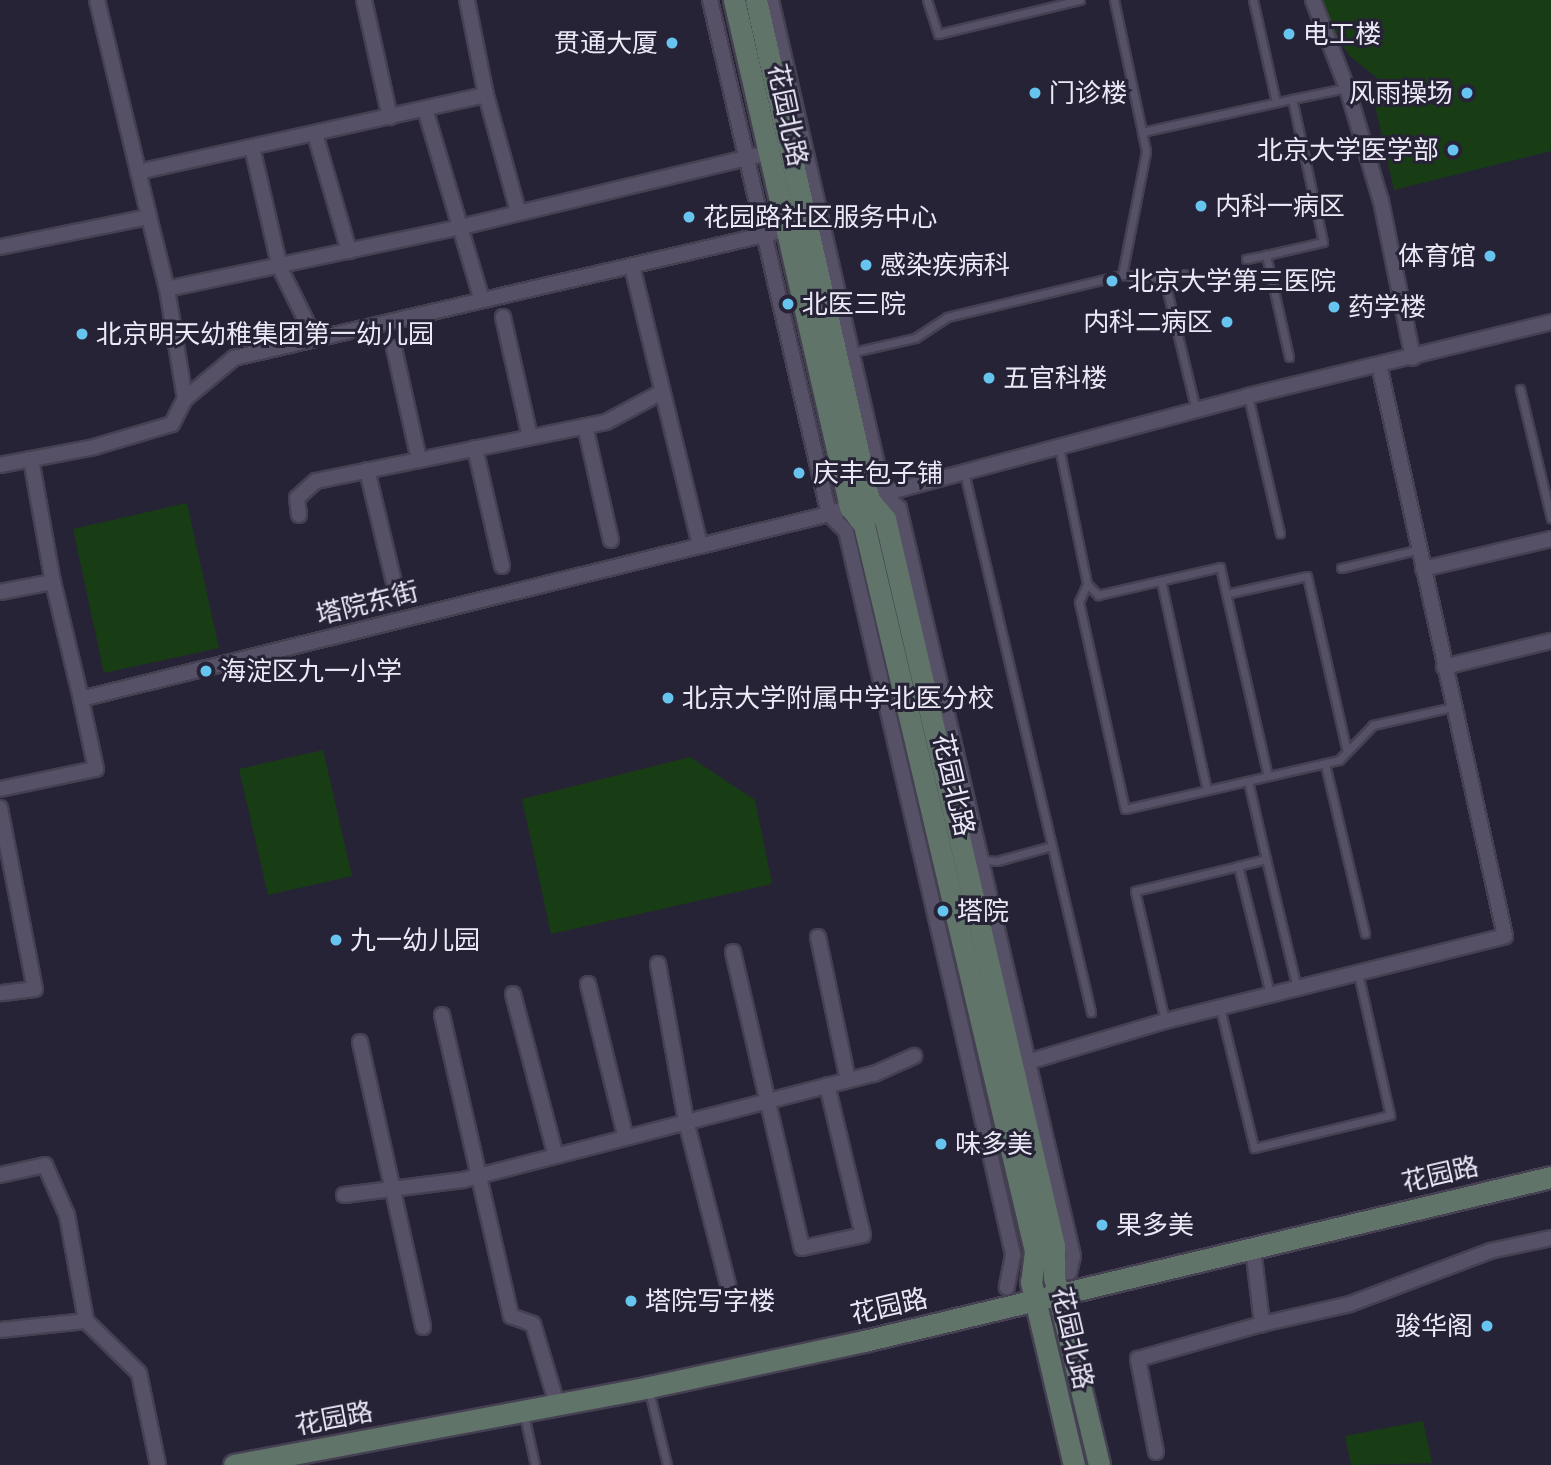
<!DOCTYPE html>
<meta charset="utf-8">
<style>
body{margin:0}
#map{position:relative;width:1551px;height:1465px;overflow:hidden;background:#272337;font-family:Mulish,"Noto Sans SC",sans-serif}
div>[style]{position:absolute}
[style*='--x']{left:calc(var(--x)*1px);top:calc(var(--y)*1px);width:calc(var(--w)*1px);rotate:calc(var(--a)*1deg)}
.green>*{inset:0;background:#183d14}
.roads{filter:drop-shadow(2px 0 #454052) drop-shadow(-2px 0 #454052) drop-shadow(0 2px #454052) drop-shadow(0 -2px #454052)}
.lane>*{height:7px;margin:-3.5px;padding:0 3.5px;transform-origin:3.5px;border-radius:3.5px;background:#565167}
.street>*{height:14px;margin:-7px;padding:0 7px;transform-origin:7px;border-radius:7px;background:#565167}
.secondary>*{height:21px;margin:-10.5px;padding:0 10.5px;transform-origin:10.5px;border-radius:10.5px;background:#607469}
.dots>*{width:19px;height:19px;translate:-50% -50%;box-sizing:border-box;border:4px solid #272337;border-radius:50%}
span{translate:-50% -50%;white-space:nowrap;text-align:center;line-height:1.15;-webkit-text-stroke:6px #272337;paint-order:stroke}
.poi-label{font-size:26px;color:#ece9f7}
.left{translate:0 -50%;text-align:left}
.right{translate:-100% -50%;text-align:right}
.street-label{font-size:26px;color:#ece9f7}
</style>
<div id="map">
<div class="green">
<i style="clip-path:polygon(1320px 0,1551px 0,1551px 151px,1394px 190px,1373px 96px,1392px 90px,1351px 57px,1334px 35px)"></i>
<i style="clip-path:polygon(187px 503px,219px 648px,104px 673px,73px 529px)"></i>
<i style="clip-path:polygon(323px 750px,352px 876px,268px 895px,239px 769px)"></i>
<i style="clip-path:polygon(690px 757px,755px 800px,772px 884px,551px 934px,522px 799px)"></i>
<i style="clip-path:polygon(1423px 1421px,1432px 1463px,1351px 1465px,1345px 1436px)"></i>
</div>
<div class="roads">
<div class="lane">
<i style="--x:927;--y:0;--w:36;--a:72"></i>
<i style="--x:938;--y:34;--w:146;--a:-13.5"></i>
<i style="--x:1114;--y:0;--w:135;--a:78"></i>
<i style="--x:1253;--y:0;--w:105;--a:77.3"></i>
<i style="--x:1246;--y:259;--w:20;--a:-11"></i>
<i style="--x:1184;--y:274;--w:20;--a:169"></i>
<i style="--x:1164;--y:278;--w:136;--a:76.4"></i>
<i style="--x:1122;--y:275;--w:126;--a:-79"></i>
<i style="--x:1146;--y:151;--w:19;--a:-102"></i>
<i style="--x:1142;--y:132;--w:154;--a:-12.4"></i>
<i style="--x:849;--y:353;--w:68;--a:-12.8"></i>
<i style="--x:915;--y:338;--w:38;--a:-33"></i>
<i style="--x:947;--y:317;--w:180;--a:-13.5"></i>
<i style="--x:1122;--y:275;--w:42;--a:4.1"></i>
<i style="--x:1289;--y:357;--w:105;--a:-102.7"></i>
<i style="--x:1266;--y:255;--w:58;--a:-12.8"></i>
<i style="--x:1323;--y:242;--w:146;--a:-102.2"></i>
<i style="--x:1292;--y:99;--w:55;--a:-11.5"></i>
<i style="--x:1520;--y:389;--w:133;--a:76.5"></i>
<i style="--x:1248;--y:396;--w:141;--a:76.9"></i>
<i style="--x:1059;--y:447;--w:140;--a:78.4"></i>
<i style="--x:1087;--y:584;--w:20;--a:114"></i>
<i style="--x:1079;--y:602;--w:212;--a:77.5"></i>
<i style="--x:1125;--y:809;--w:220;--a:-12.9"></i>
<i style="--x:1339;--y:760;--w:49;--a:-45.8"></i>
<i style="--x:1373;--y:725;--w:82;--a:-12.7"></i>
<i style="--x:964;--y:472;--w:555;--a:76.77"></i>
<i style="--x:1341;--y:568;--w:81;--a:-13.5"></i>
<i style="--x:1161;--y:581;--w:214;--a:77.6"></i>
<i style="--x:1087;--y:584;--w:16;--a:45"></i>
<i style="--x:1098;--y:595;--w:125;--a:-12.9"></i>
<i style="--x:1220;--y:567;--w:214;--a:77.1"></i>
<i style="--x:1226;--y:594;--w:83;--a:-12.5"></i>
<i style="--x:1307;--y:576;--w:180;--a:77.2"></i>
<i style="--x:1325;--y:764;--w:174;--a:76.7"></i>
<i style="--x:1248;--y:781;--w:80;--a:77"></i>
<i style="--x:981;--y:860;--w:16;--a:4"></i>
<i style="--x:997;--y:861;--w:57;--a:-15.3"></i>
<i style="--x:1270;--y:994;--w:132;--a:-104"></i>
<i style="--x:1238;--y:866;--w:29;--a:-14"></i>
<i style="--x:1266;--y:859;--w:133;--a:76.5"></i>
<i style="--x:1220;--y:1008;--w:144;--a:76.3"></i>
<i style="--x:1254;--y:1148;--w:140;--a:-13.6"></i>
<i style="--x:1390;--y:1115;--w:146;--a:-102.7"></i>
<i style="--x:1165;--y:1021;--w:133;--a:-103"></i>
<i style="--x:1135;--y:891;--w:106;--a:-13.6"></i>
<i style="--x:649;--y:1391;--w:76;--a:76.3"></i>
<i style="--x:524;--y:1415;--w:51;--a:77.6"></i>
</div>
<div class="street">
<i style="--x:97;--y:0;--w:223;--a:76.5"></i>
<i style="--x:364;--y:0;--w:120;--a:77.5"></i>
<i style="--x:467;--y:0;--w:97;--a:78.7"></i>
<i style="--x:710;--y:0;--w:528;--a:76.96"></i>
<i style="--x:829;--y:514;--w:24;--a:45"></i>
<i style="--x:846;--y:531;--w:503;--a:76.9"></i>
<i style="--x:960;--y:1021;--w:240;--a:77.2"></i>
<i style="--x:1013;--y:1255;--w:33;--a:101"></i>
<i style="--x:771;--y:0;--w:508;--a:77.14"></i>
<i style="--x:884;--y:495;--w:20;--a:41"></i>
<i style="--x:899;--y:508;--w:768;--a:76.9"></i>
<i style="--x:1073;--y:1256;--w:17;--a:103"></i>
<i style="--x:1313;--y:0;--w:94;--a:68.9"></i>
<i style="--x:1347;--y:88;--w:118;--a:73.3"></i>
<i style="--x:1381;--y:201;--w:160;--a:78.5"></i>
<i style="--x:425;--y:109;--w:199;--a:73.4"></i>
<i style="--x:315;--y:134;--w:122;--a:73.8"></i>
<i style="--x:252;--y:147;--w:124;--a:77"></i>
<i style="--x:280;--y:268;--w:79;--a:63.8"></i>
<i style="--x:138;--y:172;--w:356;--a:-12.5"></i>
<i style="--x:486;--y:95;--w:120;--a:74.6"></i>
<i style="--x:0;--y:247;--w:152;--a:-11.4"></i>
<i style="--x:149;--y:217;--w:74;--a:76"></i>
<i style="--x:632;--y:266;--w:288;--a:76.3"></i>
<i style="--x:503;--y:317;--w:123;--a:77.3"></i>
<i style="--x:394;--y:348;--w:115;--a:77.4"></i>
<i style="--x:185;--y:399;--w:64;--a:-39.9"></i>
<i style="--x:234;--y:358;--w:566;--a:-13.08"></i>
<i style="--x:585;--y:426;--w:117;--a:77.2"></i>
<i style="--x:475;--y:448;--w:121;--a:77.1"></i>
<i style="--x:31;--y:459;--w:125;--a:79.9"></i>
<i style="--x:0;--y:465;--w:96;--a:-10.8"></i>
<i style="--x:94;--y:447;--w:81;--a:-16.4"></i>
<i style="--x:172;--y:424;--w:28;--a:-63"></i>
<i style="--x:185;--y:399;--w:111;--a:-99.3"></i>
<i style="--x:167;--y:289;--w:296;--a:-11.9"></i>
<i style="--x:457;--y:228;--w:320;--a:-13.6"></i>
<i style="--x:367;--y:470;--w:120;--a:76.5"></i>
<i style="--x:299;--y:515;--w:17;--a:-97"></i>
<i style="--x:297;--y:498;--w:25;--a:-42"></i>
<i style="--x:316;--y:481;--w:296;--a:-11.5"></i>
<i style="--x:606;--y:422;--w:61;--a:-28.2"></i>
<i style="--x:1423;--y:569;--w:131;--a:-13.2"></i>
<i style="--x:0;--y:592;--w:54;--a:-10.7"></i>
<i style="--x:53;--y:582;--w:120;--a:76.5"></i>
<i style="--x:1444;--y:667;--w:110;--a:-13.7"></i>
<i style="--x:0;--y:789;--w:98;--a:-11.8"></i>
<i style="--x:96;--y:769;--w:72;--a:-102.1"></i>
<i style="--x:81;--y:699;--w:771;--a:-13.89"></i>
<i style="--x:829;--y:514;--w:69;--a:-19.5"></i>
<i style="--x:894;--y:491;--w:367;--a:-15"></i>
<i style="--x:1248;--y:396;--w:312;--a:-13.7"></i>
<i style="--x:0;--y:808;--w:184;--a:79.1"></i>
<i style="--x:35;--y:989;--w:35;--a:173"></i>
<i style="--x:818;--y:937;--w:146;--a:78.2"></i>
<i style="--x:733;--y:952;--w:304;--a:76.9"></i>
<i style="--x:802;--y:1248;--w:62;--a:-12"></i>
<i style="--x:863;--y:1235;--w:154;--a:-103.5"></i>
<i style="--x:658;--y:964;--w:159;--a:79.9"></i>
<i style="--x:686;--y:1121;--w:177;--a:75.6"></i>
<i style="--x:588;--y:984;--w:155;--a:76.2"></i>
<i style="--x:513;--y:994;--w:164;--a:75.2"></i>
<i style="--x:442;--y:1015;--w:309;--a:77.1"></i>
<i style="--x:511;--y:1316;--w:23;--a:20"></i>
<i style="--x:533;--y:1324;--w:84;--a:73.3"></i>
<i style="--x:360;--y:1042;--w:292;--a:77.5"></i>
<i style="--x:1021;--y:1064;--w:150;--a:-16.6"></i>
<i style="--x:1165;--y:1021;--w:350;--a:-14"></i>
<i style="--x:1505;--y:936;--w:585;--a:-102.44"></i>
<i style="--x:0;--y:1175;--w:46;--a:-12.5"></i>
<i style="--x:45;--y:1165;--w:55;--a:66.3"></i>
<i style="--x:67;--y:1215;--w:108;--a:79.8"></i>
<i style="--x:86;--y:1321;--w:74;--a:44.5"></i>
<i style="--x:139;--y:1373;--w:94;--a:78.3"></i>
<i style="--x:344;--y:1195;--w:120;--a:-7.2"></i>
<i style="--x:463;--y:1180;--w:424;--a:-14.5"></i>
<i style="--x:874;--y:1074;--w:44;--a:-24.2"></i>
<i style="--x:1253;--y:1248;--w:77;--a:83.2"></i>
<i style="--x:1262;--y:1324;--w:90;--a:-12.8"></i>
<i style="--x:1350;--y:1304;--w:150;--a:-20.7"></i>
<i style="--x:1490;--y:1251;--w:62;--a:-12"></i>
<i style="--x:0;--y:1330;--w:86;--a:-6"></i>
<i style="--x:1156;--y:1452;--w:95;--a:-101"></i>
<i style="--x:1138;--y:1359;--w:129;--a:-15.8"></i>
</div>
<div class="secondary">
<i style="--x:734;--y:0;--w:520;--a:77.11"></i>
<i style="--x:850;--y:507;--w:23;--a:52"></i>
<i style="--x:864;--y:525;--w:746;--a:76.75"></i>
<i style="--x:1035;--y:1251;--w:31;--a:97"></i>
<i style="--x:1031;--y:1282;--w:188;--a:76.8"></i>
<i style="--x:756;--y:0;--w:513;--a:77.27"></i>
<i style="--x:869;--y:500;--w:25;--a:50"></i>
<i style="--x:885;--y:519;--w:745;--a:76.9"></i>
<i style="--x:1054;--y:1245;--w:32;--a:90"></i>
<i style="--x:1054;--y:1277;--w:193;--a:76.5"></i>
<i style="--x:234;--y:1465;--w:422;--a:-10.6"></i>
<i style="--x:649;--y:1387;--w:220;--a:-12.1"></i>
<i style="--x:864;--y:1341;--w:706;--a:-13.43"></i>
</div>
</div>
<div class="dots">
<i style="left:1289px;top:34px;background:#66c4ef"></i>
<i style="left:672px;top:43px;background:#66c4ef"></i>
<i style="left:1035px;top:93px;background:#66c4ef"></i>
<i style="left:1467px;top:93px;background:#66c4ef"></i>
<i style="left:1453px;top:150px;background:#66c4ef"></i>
<i style="left:1201px;top:206px;background:#66c4ef"></i>
<i style="left:689px;top:217px;background:#66c4ef"></i>
<i style="left:1490px;top:256px;background:#66c4ef"></i>
<i style="left:866px;top:265px;background:#66c4ef"></i>
<i style="left:1112px;top:281px;background:#66c4ef"></i>
<i style="left:788px;top:304px;background:#66c4ef"></i>
<i style="left:1334px;top:307px;background:#66c4ef"></i>
<i style="left:1227px;top:322px;background:#66c4ef"></i>
<i style="left:82px;top:334px;background:#66c4ef"></i>
<i style="left:989px;top:378px;background:#66c4ef"></i>
<i style="left:799px;top:473px;background:#66c4ef"></i>
<i style="left:206px;top:671px;background:#66c4ef"></i>
<i style="left:668px;top:698px;background:#66c4ef"></i>
<i style="left:943px;top:911px;background:#66c4ef"></i>
<i style="left:336px;top:940px;background:#66c4ef"></i>
<i style="left:941px;top:1144px;background:#66c4ef"></i>
<i style="left:1102px;top:1225px;background:#66c4ef"></i>
<i style="left:631px;top:1301px;background:#66c4ef"></i>
<i style="left:1487px;top:1326px;background:#66c4ef"></i>
</div>
<div class="poi-label">
<span class="left" style="left:1303px;top:34px">电工楼</span>
<span class="right" style="left:658px;top:43px">贯通大厦</span>
<span class="left" style="left:1049px;top:93px">门诊楼</span>
<span class="right" style="left:1453px;top:93px">风雨操场</span>
<span class="right" style="left:1439px;top:150px">北京大学医学部</span>
<span class="left" style="left:1215px;top:206px">内科一病区</span>
<span class="left" style="left:703px;top:217px">花园路社区服务中心</span>
<span class="right" style="left:1476px;top:256px">体育馆</span>
<span class="left" style="left:880px;top:265px">感染疾病科</span>
<span class="left" style="left:1128px;top:281px">北京大学第三医院</span>
<span class="left" style="left:802px;top:304px">北医三院</span>
<span class="left" style="left:1348px;top:307px">药学楼</span>
<span class="right" style="left:1213px;top:322px">内科二病区</span>
<span class="left" style="left:96px;top:334px">北京明天幼稚集团第一幼儿园</span>
<span class="left" style="left:1003px;top:378px">五官科楼</span>
<span class="left" style="left:813px;top:473px">庆丰包子铺</span>
<span class="left" style="left:220px;top:671px">海淀区九一小学</span>
<span class="left" style="left:682px;top:698px">北京大学附属中学北医分校</span>
<span class="left" style="left:957px;top:911px">塔院</span>
<span class="left" style="left:350px;top:940px">九一幼儿园</span>
<span class="left" style="left:955px;top:1144px">味多美</span>
<span class="left" style="left:1116px;top:1225px">果多美</span>
<span class="left" style="left:645px;top:1301px">塔院写字楼</span>
<span class="right" style="left:1473px;top:1326px">骏华阁</span>
</div>
<div class="street-label">
<span style="left:788px;top:115px;rotate:78deg">花园北路</span>
<span style="left:367px;top:603px;rotate:-14deg">塔院东街</span>
<span style="left:954px;top:785px;rotate:77deg">花园北路</span>
<span style="left:1440px;top:1174px;rotate:-13deg">花园路</span>
<span style="left:889px;top:1306px;rotate:-13deg">花园路</span>
<span style="left:1073px;top:1338px;rotate:77deg">花园北路</span>
<span style="left:334px;top:1418px;rotate:-11deg">花园路</span>
</div>
</div>
